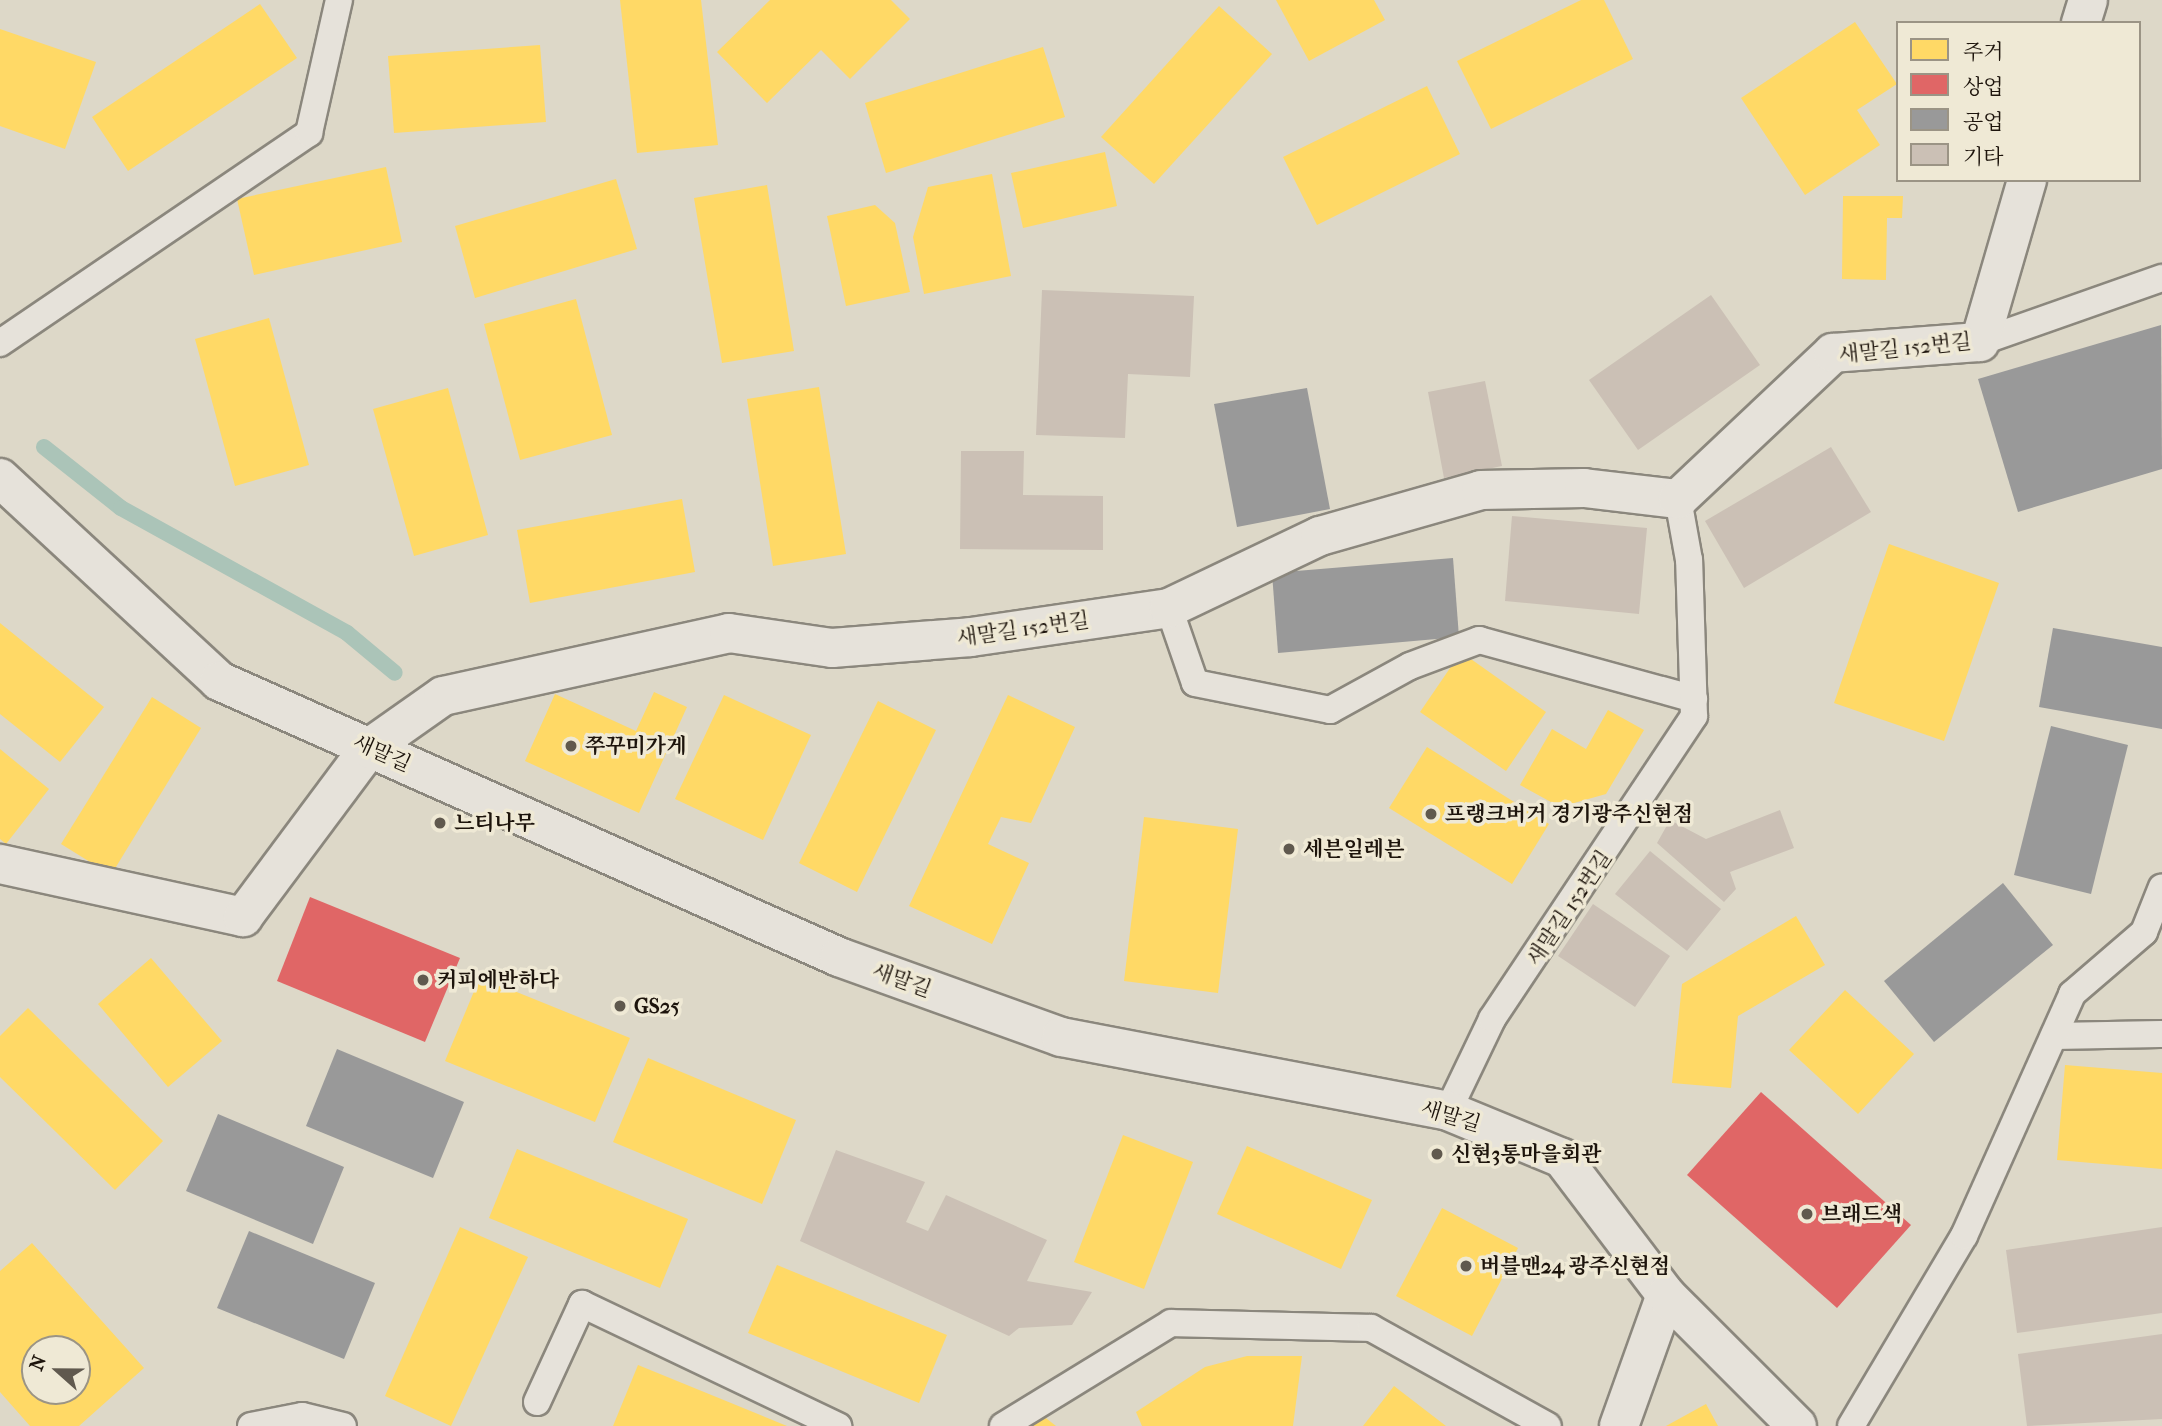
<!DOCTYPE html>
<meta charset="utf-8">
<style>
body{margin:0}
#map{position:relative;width:2162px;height:1426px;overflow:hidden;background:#ddd8c8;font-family:"IM FELL French Canon","Noto Serif KR",serif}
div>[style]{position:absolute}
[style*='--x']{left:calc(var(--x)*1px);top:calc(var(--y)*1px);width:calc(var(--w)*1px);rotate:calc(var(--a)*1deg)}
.homes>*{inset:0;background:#ffd966}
.shops>*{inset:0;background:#e06666}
.industry>*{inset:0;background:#999}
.stream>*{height:16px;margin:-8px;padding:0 8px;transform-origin:8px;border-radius:8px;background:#abc4b8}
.building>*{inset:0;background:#cbc0b5}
.roads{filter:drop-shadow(2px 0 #8b877d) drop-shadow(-2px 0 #8b877d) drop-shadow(0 2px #8b877d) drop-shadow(0 -2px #8b877d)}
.lane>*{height:26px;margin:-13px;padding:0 13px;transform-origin:13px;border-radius:13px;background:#e6e2da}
.street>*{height:38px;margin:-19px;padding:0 19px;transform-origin:19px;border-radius:19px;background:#e6e2da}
.secondary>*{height:38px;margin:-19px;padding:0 19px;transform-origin:19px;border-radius:19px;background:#e6e2da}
.dots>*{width:19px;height:19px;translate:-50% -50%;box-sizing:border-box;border:4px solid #efe9d5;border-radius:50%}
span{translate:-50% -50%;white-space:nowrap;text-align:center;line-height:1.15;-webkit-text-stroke:7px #efe9d5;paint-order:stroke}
.street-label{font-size:21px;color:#1d140c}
.poi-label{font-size:21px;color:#1d140c;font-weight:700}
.left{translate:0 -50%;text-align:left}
.legend{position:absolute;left:1896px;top:21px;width:245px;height:161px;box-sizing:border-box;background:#efe9d5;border:2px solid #9b9485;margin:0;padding:9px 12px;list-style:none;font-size:21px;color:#1d140c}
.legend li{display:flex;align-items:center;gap:14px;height:35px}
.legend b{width:35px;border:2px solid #9b9485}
.north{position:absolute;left:21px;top:1335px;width:70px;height:70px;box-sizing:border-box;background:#efe9d5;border:2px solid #9b9485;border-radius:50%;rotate:291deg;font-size:19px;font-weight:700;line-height:28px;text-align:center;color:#1d140c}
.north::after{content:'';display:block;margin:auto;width:24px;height:32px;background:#60594e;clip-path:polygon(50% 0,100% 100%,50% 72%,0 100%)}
</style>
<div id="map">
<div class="homes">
<i style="clip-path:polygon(620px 0,701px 0,718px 145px,637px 153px)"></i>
<i style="clip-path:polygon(770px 0,891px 0,910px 19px,850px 79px,821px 50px,767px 103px,717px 52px)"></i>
<i style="clip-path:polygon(1276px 0,1374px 0,1385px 20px,1309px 61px)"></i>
<i style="clip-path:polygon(1581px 0,1604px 0,1633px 59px,1491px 129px,1457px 61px)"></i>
<i style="clip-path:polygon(260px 4px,297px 58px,128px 171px,92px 117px)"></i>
<i style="clip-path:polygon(1219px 6px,1272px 54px,1154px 184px,1101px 137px)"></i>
<i style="clip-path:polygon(1855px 22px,1897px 84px,1857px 110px,1880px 145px,1805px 195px,1741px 98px)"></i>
<i style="clip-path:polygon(0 29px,96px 62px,65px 149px,0 126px)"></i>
<i style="clip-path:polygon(540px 45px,546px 122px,394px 133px,388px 56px)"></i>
<i style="clip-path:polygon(1043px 47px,1065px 117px,886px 173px,865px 103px)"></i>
<i style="clip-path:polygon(1427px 86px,1460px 154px,1317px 225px,1283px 157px)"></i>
<i style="clip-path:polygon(1105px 152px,1117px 206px,1023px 228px,1011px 173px)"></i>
<i style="clip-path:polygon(386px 167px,402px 242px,254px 275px,237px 199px)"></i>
<i style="clip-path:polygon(992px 174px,1011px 276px,924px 294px,913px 237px,928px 187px)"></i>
<i style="clip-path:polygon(616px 179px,637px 249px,475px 298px,455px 226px)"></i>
<i style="clip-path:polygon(767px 185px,794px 351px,722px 363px,694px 198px)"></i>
<i style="clip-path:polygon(1843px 196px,1903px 196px,1902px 218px,1887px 218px,1886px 280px,1842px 279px)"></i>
<i style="clip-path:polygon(875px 205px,895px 223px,910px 292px,846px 306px,827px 216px)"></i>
<i style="clip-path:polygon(576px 299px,612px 435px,520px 460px,484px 324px)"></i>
<i style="clip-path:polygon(269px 318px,309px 465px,235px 486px,195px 339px)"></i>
<i style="clip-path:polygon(819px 387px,846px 554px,773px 566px,747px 399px)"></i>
<i style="clip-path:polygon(448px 388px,488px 535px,414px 556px,373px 409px)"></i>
<i style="clip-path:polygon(682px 499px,695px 572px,530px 603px,517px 530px)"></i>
<i style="clip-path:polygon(1889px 544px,1999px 583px,1944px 741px,1834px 703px)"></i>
<i style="clip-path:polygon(0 623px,104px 707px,60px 762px,0 714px)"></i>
<i style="clip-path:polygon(1461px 652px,1546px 712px,1506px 771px,1420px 712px)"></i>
<i style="clip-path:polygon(654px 692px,687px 707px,639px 813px,525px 761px,555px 694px,636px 731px)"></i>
<i style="clip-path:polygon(724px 695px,811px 735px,763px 840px,675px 799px)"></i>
<i style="clip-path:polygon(1008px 695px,1075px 727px,1031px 823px,1001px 817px,988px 844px,1029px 863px,992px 944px,909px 906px)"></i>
<i style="clip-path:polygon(152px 697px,201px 728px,111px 875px,61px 844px)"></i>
<i style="clip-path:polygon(878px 701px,936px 730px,857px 892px,799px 863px)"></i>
<i style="clip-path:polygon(1608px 710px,1644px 730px,1606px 794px,1560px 807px,1520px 785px,1552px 729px,1586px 749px)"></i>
<i style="clip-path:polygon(1427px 747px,1549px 824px,1512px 884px,1389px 808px)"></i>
<i style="clip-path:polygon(0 749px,49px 789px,6px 844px,0 839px)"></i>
<i style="clip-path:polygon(1144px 817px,1238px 829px,1218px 993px,1124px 981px)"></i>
<i style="clip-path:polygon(1796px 916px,1825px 965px,1738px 1016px,1731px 1088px,1672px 1083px,1682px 984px)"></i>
<i style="clip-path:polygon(151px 958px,222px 1041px,168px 1087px,98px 1004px)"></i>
<i style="clip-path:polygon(480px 977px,630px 1038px,595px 1122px,445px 1061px)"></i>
<i style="clip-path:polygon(1845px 990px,1914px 1054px,1858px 1114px,1789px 1050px)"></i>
<i style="clip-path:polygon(28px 1008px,163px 1141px,115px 1190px,0 1077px,0 1036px)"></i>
<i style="clip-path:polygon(648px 1058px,796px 1120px,762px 1204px,613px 1142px)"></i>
<i style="clip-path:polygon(2065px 1065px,2162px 1073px,2162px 1169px,2057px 1160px)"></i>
<i style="clip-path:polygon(1123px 1135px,1193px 1162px,1144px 1289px,1074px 1262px)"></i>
<i style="clip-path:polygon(1247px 1146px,1372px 1200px,1341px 1269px,1217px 1214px)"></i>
<i style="clip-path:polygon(517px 1149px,688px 1219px,660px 1288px,489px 1218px)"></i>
<i style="clip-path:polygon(1442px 1208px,1518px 1248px,1472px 1336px,1396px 1296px)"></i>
<i style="clip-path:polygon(460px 1227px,528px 1257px,451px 1426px,385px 1396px)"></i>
<i style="clip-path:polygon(evenodd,32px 1243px,144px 1368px,79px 1426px,30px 1426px,0 1392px,0 1271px,32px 1243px,35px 1349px,77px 1349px,77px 1391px,35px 1391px,35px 1349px)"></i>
<i style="clip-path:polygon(777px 1265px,947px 1335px,919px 1403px,748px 1333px)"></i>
<i style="clip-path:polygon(1247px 1356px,1302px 1356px,1293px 1426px,1142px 1426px,1136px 1412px,1205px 1367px)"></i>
<i style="clip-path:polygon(638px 1365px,787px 1426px,613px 1426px)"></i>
<i style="clip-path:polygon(1394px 1386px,1446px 1426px,1363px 1426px)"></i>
<i style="clip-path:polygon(1706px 1404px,1718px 1426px,1666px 1426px)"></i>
<i style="clip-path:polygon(1037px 1411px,1056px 1426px,1025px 1426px)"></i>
</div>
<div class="shops">
<i style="clip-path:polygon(310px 897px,460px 958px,425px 1042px,277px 981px)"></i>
<i style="clip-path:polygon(1761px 1092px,1911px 1225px,1837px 1308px,1687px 1175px)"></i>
</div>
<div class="industry">
<i style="clip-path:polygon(2161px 325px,2162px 469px,2018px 512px,1978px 379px)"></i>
<i style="clip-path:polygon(1307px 388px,1330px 509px,1237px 527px,1214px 404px)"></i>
<i style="clip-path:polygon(1453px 558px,1459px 637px,1278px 653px,1272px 573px)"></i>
<i style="clip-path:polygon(2053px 628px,2162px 647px,2162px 729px,2039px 707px)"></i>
<i style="clip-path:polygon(2051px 726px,2128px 745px,2091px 894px,2014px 875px)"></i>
<i style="clip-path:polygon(2003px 883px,2053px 945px,1934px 1042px,1884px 981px)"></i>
<i style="clip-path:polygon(337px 1049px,464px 1102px,433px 1178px,306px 1126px)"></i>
<i style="clip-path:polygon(218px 1114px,344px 1167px,313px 1244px,186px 1191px)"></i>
<i style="clip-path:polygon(249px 1231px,375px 1283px,344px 1359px,217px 1308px)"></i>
</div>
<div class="stream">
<i style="--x:44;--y:447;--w:98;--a:38.4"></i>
<i style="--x:121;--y:508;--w:258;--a:28.9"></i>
<i style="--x:347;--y:633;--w:62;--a:39.8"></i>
</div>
<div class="building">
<i style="clip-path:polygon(1042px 290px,1194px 296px,1190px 377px,1128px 374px,1125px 438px,1036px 435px)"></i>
<i style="clip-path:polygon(1711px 295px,1760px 365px,1638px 450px,1589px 380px)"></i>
<i style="clip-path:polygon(1485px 381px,1502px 466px,1444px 478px,1428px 392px)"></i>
<i style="clip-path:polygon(1831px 447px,1871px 512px,1744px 588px,1705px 521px)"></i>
<i style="clip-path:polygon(961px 451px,1024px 451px,1023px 495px,1103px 496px,1103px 550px,960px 549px)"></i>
<i style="clip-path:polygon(1512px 516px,1647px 528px,1639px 614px,1505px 601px)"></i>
<i style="clip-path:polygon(1780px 810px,1794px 848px,1730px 872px,1736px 889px,1724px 902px,1657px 843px,1670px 820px,1706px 839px)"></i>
<i style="clip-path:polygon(1650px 851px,1721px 909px,1687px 951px,1615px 894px)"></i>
<i style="clip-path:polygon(1593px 904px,1670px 956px,1635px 1007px,1558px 956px)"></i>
<i style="clip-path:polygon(836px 1150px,925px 1182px,906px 1222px,928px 1231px,946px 1195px,1047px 1240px,1027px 1281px,1092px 1292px,1072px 1325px,1019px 1328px,1009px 1336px,800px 1241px)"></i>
<i style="clip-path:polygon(2162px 1227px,2162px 1313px,2017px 1333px,2006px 1250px)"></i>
<i style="clip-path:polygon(2162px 1334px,2162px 1419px,2027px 1426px,2018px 1354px)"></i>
</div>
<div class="roads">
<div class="lane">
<i style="--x:1980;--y:342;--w:193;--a:-19.4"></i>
<i style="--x:0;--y:343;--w:374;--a:-34.2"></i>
<i style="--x:309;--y:133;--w:136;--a:-77.3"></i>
<i style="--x:1169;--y:608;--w:79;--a:70.9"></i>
<i style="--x:1195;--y:683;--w:138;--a:11.3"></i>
<i style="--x:1330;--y:710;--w:91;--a:-28.8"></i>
<i style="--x:1410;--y:666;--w:74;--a:-20.6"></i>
<i style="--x:1479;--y:640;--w:223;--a:15.3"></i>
<i style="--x:2054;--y:1036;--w:108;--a:-1.1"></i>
<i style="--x:1448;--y:1111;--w:102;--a:-64.4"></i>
<i style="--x:1492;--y:1019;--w:364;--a:-56.3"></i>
<i style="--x:1694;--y:716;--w:156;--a:-91.8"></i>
<i style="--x:1689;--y:560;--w:62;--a:-100.2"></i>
<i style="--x:537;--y:1402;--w:108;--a:-65.3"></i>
<i style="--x:582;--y:1304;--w:284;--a:25.5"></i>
<i style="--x:251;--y:1426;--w:52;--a:-11.1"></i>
<i style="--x:302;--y:1416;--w:42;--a:13.7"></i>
<i style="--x:1003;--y:1426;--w:197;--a:-31.5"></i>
<i style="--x:1171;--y:1323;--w:200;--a:1.4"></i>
<i style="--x:1371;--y:1328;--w:202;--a:29"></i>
<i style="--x:1851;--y:1426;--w:221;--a:-59.3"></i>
<i style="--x:1964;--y:1236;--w:265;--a:-65.9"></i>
<i style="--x:2072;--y:994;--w:95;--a:-40.7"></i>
<i style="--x:2144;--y:932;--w:48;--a:-68.2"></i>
</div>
<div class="street">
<i style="--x:2081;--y:23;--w:24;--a:-73"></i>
<i style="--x:0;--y:864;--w:249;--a:12.3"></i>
<i style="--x:243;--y:917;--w:211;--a:-53.3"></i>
<i style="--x:369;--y:748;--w:90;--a:-35.1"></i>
<i style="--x:443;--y:696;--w:293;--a:-12.4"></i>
<i style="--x:729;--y:633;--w:104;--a:8.3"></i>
<i style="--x:832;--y:648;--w:139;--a:-4.5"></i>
<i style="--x:971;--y:637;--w:200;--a:-8.3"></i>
<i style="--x:1169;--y:608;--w:167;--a:-25.5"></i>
<i style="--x:1320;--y:536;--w:167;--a:-15.9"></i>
<i style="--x:1481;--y:490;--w:103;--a:-1.1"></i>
<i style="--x:1584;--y:488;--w:95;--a:6.7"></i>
<i style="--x:1678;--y:499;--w:213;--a:-43.3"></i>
<i style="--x:1833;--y:353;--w:147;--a:-4.3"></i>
<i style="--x:1980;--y:342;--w:169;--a:-73.8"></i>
<i style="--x:1619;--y:1426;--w:139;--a:-70.3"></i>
</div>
<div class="secondary">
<i style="--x:0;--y:478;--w:299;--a:42.8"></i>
<i style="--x:219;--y:681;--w:679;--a:24"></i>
<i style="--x:839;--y:957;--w:236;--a:19.8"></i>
<i style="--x:1061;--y:1037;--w:394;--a:10.8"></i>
<i style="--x:1448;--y:1111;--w:123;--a:22.4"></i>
<i style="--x:1562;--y:1158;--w:172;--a:52.8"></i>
<i style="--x:1666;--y:1295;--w:185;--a:45"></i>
</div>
</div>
<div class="dots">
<i style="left:571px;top:746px;background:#60594e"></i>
<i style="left:1431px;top:814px;background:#60594e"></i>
<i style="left:440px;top:823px;background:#60594e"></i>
<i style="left:1289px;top:849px;background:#60594e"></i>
<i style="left:423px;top:980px;background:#60594e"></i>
<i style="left:620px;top:1006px;background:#60594e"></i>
<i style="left:1437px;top:1154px;background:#60594e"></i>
<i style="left:1807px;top:1214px;background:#60594e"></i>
<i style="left:1466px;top:1266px;background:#60594e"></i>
</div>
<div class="street-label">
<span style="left:1905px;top:348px;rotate:-6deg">새말길 152번길</span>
<span style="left:1023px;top:629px;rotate:-8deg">새말길 152번길</span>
<span style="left:382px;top:753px;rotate:24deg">새말길</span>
<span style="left:1569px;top:908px;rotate:-56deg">새말길 152번길</span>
<span style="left:902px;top:980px;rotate:20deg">새말길</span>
<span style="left:1451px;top:1116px;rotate:17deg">새말길</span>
</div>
<div class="poi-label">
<span class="left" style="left:585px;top:746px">쭈꾸미가게</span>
<span class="left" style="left:1445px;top:814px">프랭크버거 경기광주신현점</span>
<span class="left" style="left:454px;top:823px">느티나무</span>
<span class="left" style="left:1303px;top:849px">세븐일레븐</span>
<span class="left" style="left:437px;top:980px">커피에반하다</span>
<span class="left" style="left:634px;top:1006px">GS25</span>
<span class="left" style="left:1451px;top:1154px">신현3통마을회관</span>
<span class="left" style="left:1821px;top:1214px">브래드색</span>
<span class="left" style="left:1480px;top:1266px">버블맨24 광주신현점</span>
</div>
<ul class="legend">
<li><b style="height:19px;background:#ffd966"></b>주거</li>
<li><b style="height:19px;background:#e06666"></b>상업</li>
<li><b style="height:19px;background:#999"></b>공업</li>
<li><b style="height:19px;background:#cbc0b5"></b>기타</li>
</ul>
<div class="north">N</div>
</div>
